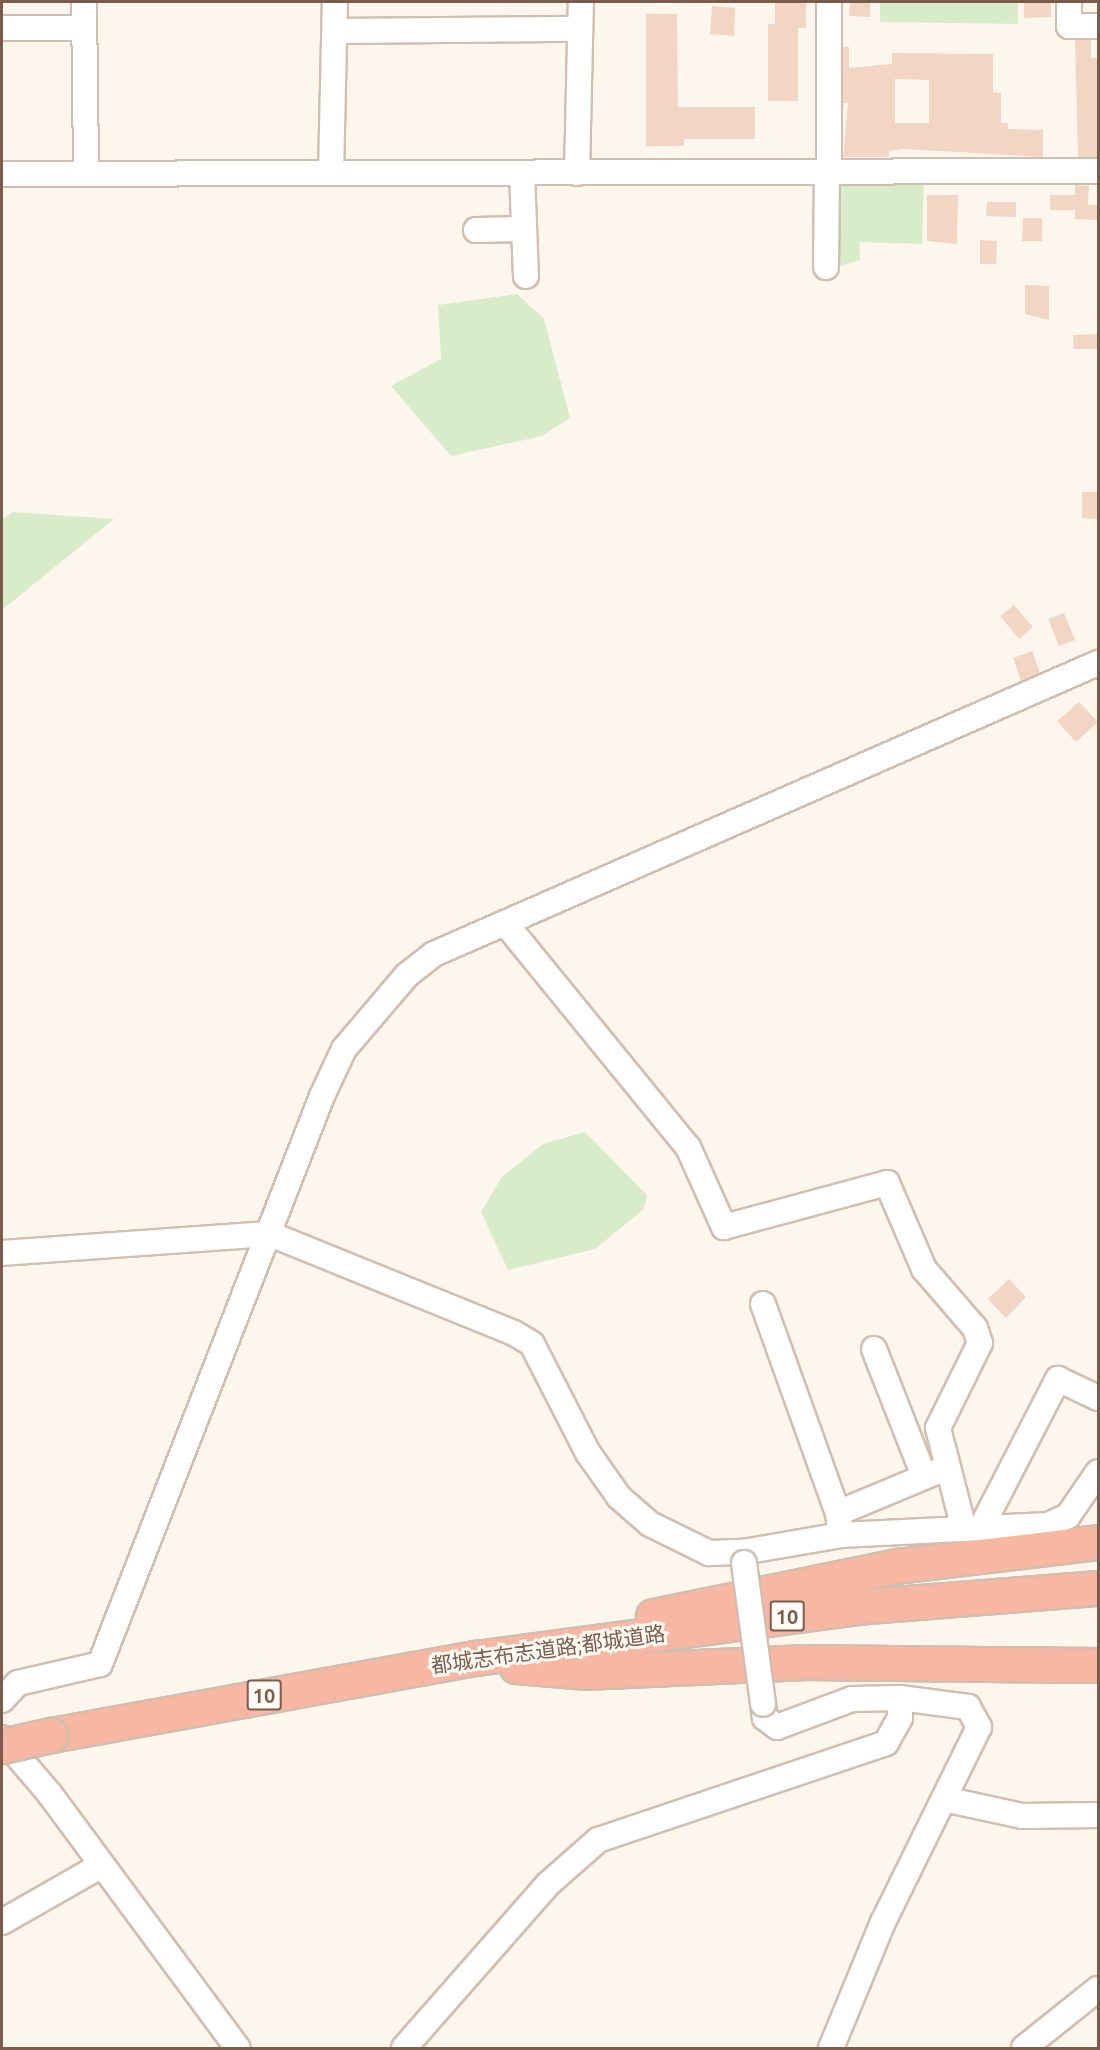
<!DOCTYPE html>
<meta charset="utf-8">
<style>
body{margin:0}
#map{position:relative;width:1100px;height:2050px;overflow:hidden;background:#fdf6ec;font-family:Ubuntu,"Noto Sans JP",sans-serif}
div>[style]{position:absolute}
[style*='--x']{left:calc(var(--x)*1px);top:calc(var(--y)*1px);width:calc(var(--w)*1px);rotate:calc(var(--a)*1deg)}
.green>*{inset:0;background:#d8ecc9}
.building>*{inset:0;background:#f3d5c3}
.roads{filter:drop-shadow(2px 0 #d1beb0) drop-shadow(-2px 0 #d1beb0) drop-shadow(0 2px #d1beb0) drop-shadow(0 -2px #d1beb0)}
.minor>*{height:24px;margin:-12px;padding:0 12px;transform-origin:12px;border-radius:12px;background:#fff}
.highway>*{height:33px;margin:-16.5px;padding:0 16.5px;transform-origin:16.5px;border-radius:16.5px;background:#f7b7a3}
.bridges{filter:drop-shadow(2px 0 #d1beb0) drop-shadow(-2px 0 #d1beb0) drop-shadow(0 2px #d1beb0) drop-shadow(0 -2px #d1beb0)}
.minor-bridge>*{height:24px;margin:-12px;padding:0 12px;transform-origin:12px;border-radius:12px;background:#fff}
.highway-bridge>*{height:33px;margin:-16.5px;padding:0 16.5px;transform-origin:16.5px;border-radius:16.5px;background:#f7b7a3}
span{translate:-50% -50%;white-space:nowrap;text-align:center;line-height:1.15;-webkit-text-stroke:6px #fffaf3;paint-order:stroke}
.shield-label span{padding:2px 4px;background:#fffaf3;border:2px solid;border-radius:4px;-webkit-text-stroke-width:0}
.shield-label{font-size:20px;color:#7a5c4d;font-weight:700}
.street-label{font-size:21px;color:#7a5c4d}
.frame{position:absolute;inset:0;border:3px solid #7a5c4d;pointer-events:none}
</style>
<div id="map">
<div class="green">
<i style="clip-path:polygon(880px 2px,1018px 2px,1018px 24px,880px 22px)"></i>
<i style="clip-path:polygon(834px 177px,924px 180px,922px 244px,859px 242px,860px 260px,831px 269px)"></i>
<i style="clip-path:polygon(517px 294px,544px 319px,570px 418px,542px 436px,451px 456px,391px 386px,441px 359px,438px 305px)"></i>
<i style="clip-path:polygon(13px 512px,114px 519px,2px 610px,2px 519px)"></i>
<i style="clip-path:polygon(585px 1132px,647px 1195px,644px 1209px,595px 1249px,508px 1270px,481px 1212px,501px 1178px,543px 1144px)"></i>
</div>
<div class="building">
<i style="clip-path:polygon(775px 2px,806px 2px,806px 28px,798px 28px,798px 101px,768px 101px,768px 24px,775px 24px)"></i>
<i style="clip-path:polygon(850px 2px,870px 2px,870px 17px,849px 16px)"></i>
<i style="clip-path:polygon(1024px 2px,1051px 2px,1051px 17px,1024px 18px)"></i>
<i style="clip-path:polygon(712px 6px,735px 8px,734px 36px,710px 34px)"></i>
<i style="clip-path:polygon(646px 14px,677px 14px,678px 107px,755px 107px,755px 139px,684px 139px,684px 146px,646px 146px)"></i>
<i style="clip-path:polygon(1075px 40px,1091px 40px,1091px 58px,1098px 58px,1098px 157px,1078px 157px)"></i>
<i style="clip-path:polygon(evenodd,843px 47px,849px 47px,849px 68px,892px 64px,892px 53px,993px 54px,993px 92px,1001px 93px,1001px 123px,1008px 123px,1008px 129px,1043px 130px,1043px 157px,903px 149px,889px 151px,889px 157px,843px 157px,848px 103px,843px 103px,843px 47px,895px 79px,929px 80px,929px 123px,895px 123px,895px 79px)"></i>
<i style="clip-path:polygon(1075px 185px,1089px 186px,1088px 205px,1098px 205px,1098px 220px,1075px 219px,1075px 210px,1050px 210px,1050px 195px,1075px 195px)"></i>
<i style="clip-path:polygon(927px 195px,958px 195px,957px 244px,927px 241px)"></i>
<i style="clip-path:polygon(987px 202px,1016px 202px,1016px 217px,986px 216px)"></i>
<i style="clip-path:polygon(1023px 218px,1042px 218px,1042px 241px,1022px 241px)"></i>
<i style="clip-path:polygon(980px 240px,997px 241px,996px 264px,980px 264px)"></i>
<i style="clip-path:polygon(1025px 285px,1049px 286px,1049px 320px,1025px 314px)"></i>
<i style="clip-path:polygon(1098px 334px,1098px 349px,1074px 349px,1073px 335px)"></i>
<i style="clip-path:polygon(1082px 492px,1098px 492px,1098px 519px,1082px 518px)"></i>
<i style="clip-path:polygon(1014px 605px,1033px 627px,1019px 639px,1000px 616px)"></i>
<i style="clip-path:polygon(1064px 613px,1075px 640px,1059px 646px,1048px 619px)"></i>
<i style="clip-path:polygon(1032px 651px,1040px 673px,1021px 681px,1013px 658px)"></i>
<i style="clip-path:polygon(1079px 702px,1098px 722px,1076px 742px,1057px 721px)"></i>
<i style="clip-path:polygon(1009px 1279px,1026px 1297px,1006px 1318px,988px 1299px)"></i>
</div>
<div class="roads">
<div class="minor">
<i style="--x:84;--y:2;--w:172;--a:89.3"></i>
<i style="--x:829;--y:2;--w:171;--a:90"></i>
<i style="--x:1069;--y:2;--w:24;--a:90"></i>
<i style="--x:1069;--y:26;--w:29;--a:0"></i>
<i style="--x:2;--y:28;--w:82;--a:0"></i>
<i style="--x:335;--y:31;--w:245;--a:-0.5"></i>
<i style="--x:331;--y:173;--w:171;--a:-88.7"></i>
<i style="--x:522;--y:173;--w:103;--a:87.8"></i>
<i style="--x:577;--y:173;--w:171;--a:-88.7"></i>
<i style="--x:2;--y:174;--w:1096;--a:-0.16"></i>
<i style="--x:476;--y:230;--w:48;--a:-1.2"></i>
<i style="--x:826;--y:267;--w:94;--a:-89.4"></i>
<i style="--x:505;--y:923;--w:289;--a:50.8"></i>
<i style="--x:688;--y:1147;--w:88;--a:65.8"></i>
<i style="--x:724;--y:1227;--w:169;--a:-15.1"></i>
<i style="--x:887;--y:1183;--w:94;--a:66.7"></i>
<i style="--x:924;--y:1269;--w:78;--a:49.2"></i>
<i style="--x:975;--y:1328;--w:16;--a:72"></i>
<i style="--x:980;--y:1343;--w:95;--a:116.3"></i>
<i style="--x:938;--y:1428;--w:104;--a:75.6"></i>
<i style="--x:2;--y:1253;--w:269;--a:-4.1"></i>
<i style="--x:270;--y:1234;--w:263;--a:22.1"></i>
<i style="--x:514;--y:1333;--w:21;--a:31"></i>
<i style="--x:532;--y:1344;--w:123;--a:62.8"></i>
<i style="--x:588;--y:1453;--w:54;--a:54.8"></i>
<i style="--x:619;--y:1497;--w:41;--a:41.1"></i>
<i style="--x:650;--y:1524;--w:66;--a:26.2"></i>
<i style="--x:709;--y:1553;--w:34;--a:-2"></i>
<i style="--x:743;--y:1552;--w:99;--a:-9.8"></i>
<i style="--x:841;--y:1535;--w:22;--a:-98"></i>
<i style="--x:838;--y:1513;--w:119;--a:-22.7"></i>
<i style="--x:763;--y:1304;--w:222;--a:70.3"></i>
<i style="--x:874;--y:1349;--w:136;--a:68.5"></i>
<i style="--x:981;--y:1528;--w:168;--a:-62.7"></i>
<i style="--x:1058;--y:1379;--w:44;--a:25.4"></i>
<i style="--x:841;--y:1535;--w:207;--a:-2.8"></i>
<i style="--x:1048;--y:1525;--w:22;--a:-24"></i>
<i style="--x:1068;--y:1516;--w:53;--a:-55.7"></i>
<i style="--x:2;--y:1700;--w:23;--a:-47"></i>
<i style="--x:18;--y:1683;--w:84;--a:-13"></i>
<i style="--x:100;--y:1664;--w:610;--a:-68.65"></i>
<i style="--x:322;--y:1096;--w:52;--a:-64.9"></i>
<i style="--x:344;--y:1049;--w:97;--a:-49.6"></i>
<i style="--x:407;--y:975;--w:34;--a:-38"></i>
<i style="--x:434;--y:954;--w:725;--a:-23.67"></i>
<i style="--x:763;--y:1704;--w:14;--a:82"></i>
<i style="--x:765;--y:1718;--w:15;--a:37"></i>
<i style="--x:777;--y:1727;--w:80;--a:-20.5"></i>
<i style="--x:852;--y:1699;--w:48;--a:-1.2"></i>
<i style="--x:2;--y:1738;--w:72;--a:49.5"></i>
<i style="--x:49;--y:1793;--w:317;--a:53.5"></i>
<i style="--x:944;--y:1799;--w:80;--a:12.3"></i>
<i style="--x:1022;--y:1816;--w:76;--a:-0.8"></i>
<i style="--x:2;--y:1922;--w:115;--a:-29.7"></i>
<i style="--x:404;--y:2048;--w:218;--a:-48.7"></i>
<i style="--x:548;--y:1884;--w:67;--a:-41.3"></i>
<i style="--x:598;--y:1840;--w:304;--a:-18.6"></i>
<i style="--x:886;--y:1743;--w:29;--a:-61"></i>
<i style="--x:900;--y:1718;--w:20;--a:-90"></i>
<i style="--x:900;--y:1698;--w:69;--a:7.5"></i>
<i style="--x:968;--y:1707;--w:23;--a:61"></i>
<i style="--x:979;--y:1727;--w:217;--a:116.2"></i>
<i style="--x:883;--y:1922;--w:136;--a:112.4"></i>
<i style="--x:1024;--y:2048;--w:95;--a:-38.6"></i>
</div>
<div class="highway">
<i style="--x:653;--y:1616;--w:249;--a:-11.6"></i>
<i style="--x:897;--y:1566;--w:202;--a:-6.8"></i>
<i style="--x:516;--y:1666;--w:68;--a:5"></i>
<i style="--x:584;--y:1672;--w:217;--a:-2.6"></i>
<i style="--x:801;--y:1662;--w:297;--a:0.6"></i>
<i style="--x:51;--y:1735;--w:432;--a:-10.3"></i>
<i style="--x:476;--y:1658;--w:383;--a:-7.6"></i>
<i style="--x:856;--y:1607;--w:243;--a:-4.5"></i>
</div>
</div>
<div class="bridges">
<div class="minor-bridge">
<i style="--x:744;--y:1563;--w:142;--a:82.3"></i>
</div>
<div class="highway-bridge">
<i style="--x:2;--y:1746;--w:50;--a:-12.7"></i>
</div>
</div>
<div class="shield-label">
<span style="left:787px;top:1616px">10</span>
<span style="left:264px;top:1695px">10</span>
</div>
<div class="street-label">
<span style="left:548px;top:1649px;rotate:-8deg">都城志布志道路;都城道路</span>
</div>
<div class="frame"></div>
</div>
